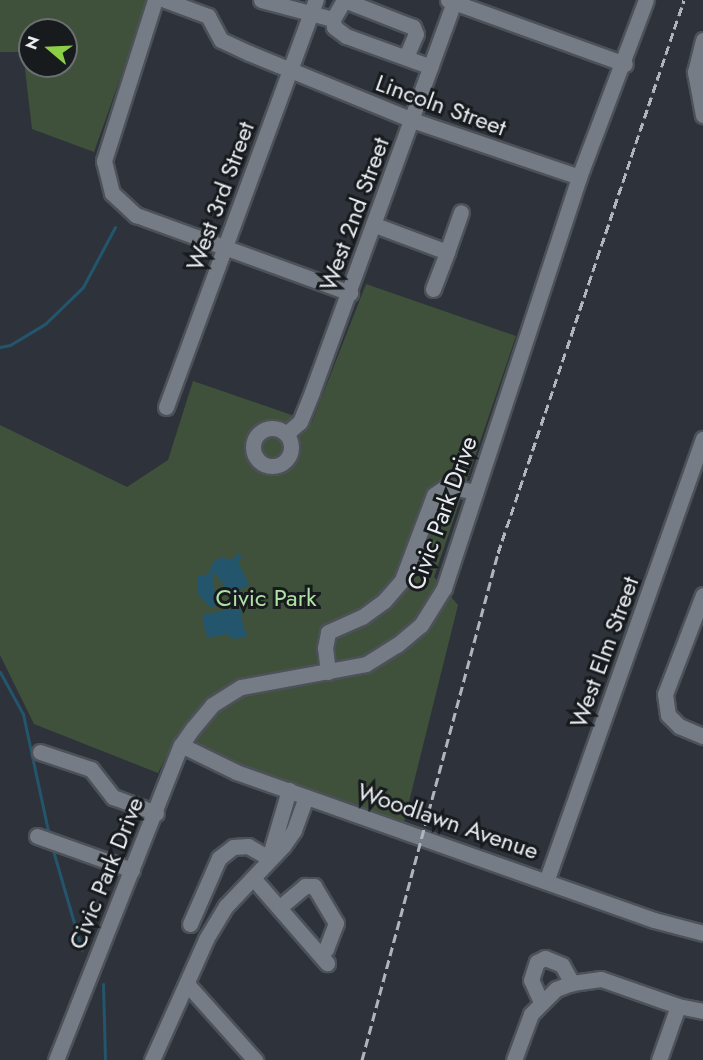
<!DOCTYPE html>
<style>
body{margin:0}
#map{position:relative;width:703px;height:1060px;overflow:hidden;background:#2e333b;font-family:Jost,sans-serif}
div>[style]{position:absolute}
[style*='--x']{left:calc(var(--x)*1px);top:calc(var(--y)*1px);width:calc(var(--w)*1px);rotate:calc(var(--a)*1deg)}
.green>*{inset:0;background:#3f513b}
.water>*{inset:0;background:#23556c}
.stream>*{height:3px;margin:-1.5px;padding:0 1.5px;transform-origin:1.5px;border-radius:1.5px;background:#23556c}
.roads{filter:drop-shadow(2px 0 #4d5158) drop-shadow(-2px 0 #4d5158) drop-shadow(0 2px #4d5158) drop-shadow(0 -2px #4d5158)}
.minor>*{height:15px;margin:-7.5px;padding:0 7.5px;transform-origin:7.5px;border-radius:7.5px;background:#767c85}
.minor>.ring{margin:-7.5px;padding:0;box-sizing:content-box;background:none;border:15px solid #767c85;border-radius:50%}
.rail>*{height:3px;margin-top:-1.5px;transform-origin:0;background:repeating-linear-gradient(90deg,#b1b5bb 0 9px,transparent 0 13.5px)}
span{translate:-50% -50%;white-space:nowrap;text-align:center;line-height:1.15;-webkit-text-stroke:6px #181b1e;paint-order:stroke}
.street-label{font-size:24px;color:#e9ecf1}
.park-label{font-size:24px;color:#b0e1a5}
.north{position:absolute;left:18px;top:18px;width:60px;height:60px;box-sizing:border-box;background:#181b1e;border:2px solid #6c6f72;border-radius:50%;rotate:289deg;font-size:16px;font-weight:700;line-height:24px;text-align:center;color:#e9ecf1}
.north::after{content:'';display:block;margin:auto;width:21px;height:27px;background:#8cce45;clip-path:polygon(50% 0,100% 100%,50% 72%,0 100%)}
</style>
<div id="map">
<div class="green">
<i style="clip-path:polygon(evenodd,0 0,148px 0,94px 152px,32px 129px,23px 52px,0 52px,0 0,30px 30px,66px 30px,66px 66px,30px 66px,30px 30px)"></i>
<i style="clip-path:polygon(366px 284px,516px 336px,434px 577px,458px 605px,402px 830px,205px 759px,174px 741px,158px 773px,34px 724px,0 655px,0 425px,127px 487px,168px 460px,193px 381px,312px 422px)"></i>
</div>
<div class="water">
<i style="clip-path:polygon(237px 553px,243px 556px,238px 561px,249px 585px,230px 594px,214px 572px,214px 589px,221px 601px,218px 606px,210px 607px,198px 594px,197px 576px,209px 574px,212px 564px,219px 558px,234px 559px)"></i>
<i style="clip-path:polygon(240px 607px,244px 630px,247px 629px,246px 637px,233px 639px,227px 634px,207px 638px,202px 615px)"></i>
</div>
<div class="stream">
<i style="--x:0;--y:347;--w:10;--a:-11"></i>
<i style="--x:10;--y:345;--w:41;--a:-31"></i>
<i style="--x:45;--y:324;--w:53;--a:-44.2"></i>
<i style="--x:83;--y:287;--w:68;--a:-61.9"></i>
<i style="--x:0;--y:672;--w:48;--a:61.3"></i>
<i style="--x:23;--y:714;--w:124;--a:77.9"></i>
<i style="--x:52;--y:847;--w:107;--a:73.8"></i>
<i style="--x:103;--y:984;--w:76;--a:88.5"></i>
</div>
<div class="roads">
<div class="minor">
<i style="--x:155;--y:0;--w:169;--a:107.6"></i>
<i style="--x:104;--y:161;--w:33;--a:76"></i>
<i style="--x:112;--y:193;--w:33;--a:43"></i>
<i style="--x:136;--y:215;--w:228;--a:20"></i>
<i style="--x:165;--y:0;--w:46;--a:20.4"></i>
<i style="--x:208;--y:16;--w:27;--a:62"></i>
<i style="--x:221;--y:40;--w:31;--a:25"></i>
<i style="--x:249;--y:53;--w:176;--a:22.3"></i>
<i style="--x:412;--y:120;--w:176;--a:18.8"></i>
<i style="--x:261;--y:0;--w:74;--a:14.8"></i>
<i style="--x:448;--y:0;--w:188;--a:19.9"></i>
<i style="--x:703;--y:40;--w:33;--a:104"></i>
<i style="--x:695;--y:72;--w:44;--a:79.5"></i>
<i style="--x:406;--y:57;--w:25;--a:-67"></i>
<i style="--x:416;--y:34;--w:8;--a:-113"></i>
<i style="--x:413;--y:27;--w:74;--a:-158.6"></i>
<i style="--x:344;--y:0;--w:22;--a:120"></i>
<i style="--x:333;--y:19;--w:8;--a:83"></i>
<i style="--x:334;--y:27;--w:15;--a:37"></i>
<i style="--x:346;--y:36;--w:90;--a:20"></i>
<i style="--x:375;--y:225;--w:77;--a:20.6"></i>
<i style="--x:447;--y:252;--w:42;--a:-70.7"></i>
<i style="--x:433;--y:289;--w:40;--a:-69"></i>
<i style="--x:166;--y:407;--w:434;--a:-69.8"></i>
<i class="ring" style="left:253px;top:428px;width:23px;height:23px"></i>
<i style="--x:286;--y:434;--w:18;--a:-41"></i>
<i style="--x:300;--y:422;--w:32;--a:-68"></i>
<i style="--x:312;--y:392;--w:415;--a:-70"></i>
<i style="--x:703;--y:595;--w:106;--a:111"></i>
<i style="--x:665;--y:694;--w:21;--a:82"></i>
<i style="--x:668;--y:715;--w:16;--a:45"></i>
<i style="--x:679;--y:726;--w:26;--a:23"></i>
<i style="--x:328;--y:672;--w:24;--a:-97"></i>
<i style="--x:325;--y:648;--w:16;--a:-79"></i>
<i style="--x:328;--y:632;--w:37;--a:-24"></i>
<i style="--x:362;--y:617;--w:27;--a:-36"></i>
<i style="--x:384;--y:601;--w:28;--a:-49"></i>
<i style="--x:402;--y:580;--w:91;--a:-69.4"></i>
<i style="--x:434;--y:495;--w:16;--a:-35"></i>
<i style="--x:447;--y:486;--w:29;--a:12"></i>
<i style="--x:181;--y:745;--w:61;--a:26.1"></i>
<i style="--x:236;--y:772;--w:443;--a:19.5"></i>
<i style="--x:654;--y:920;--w:51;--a:14.9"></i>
<i style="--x:40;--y:752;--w:54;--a:18.4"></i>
<i style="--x:91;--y:769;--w:36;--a:52"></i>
<i style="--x:113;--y:797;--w:46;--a:20.4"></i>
<i style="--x:37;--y:836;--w:101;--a:19.7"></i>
<i style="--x:269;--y:858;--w:71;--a:-73.6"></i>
<i style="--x:253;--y:878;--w:113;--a:49"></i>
<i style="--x:547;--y:879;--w:467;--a:-70.5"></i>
<i style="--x:280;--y:907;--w:33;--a:-40"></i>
<i style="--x:305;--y:886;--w:9;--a:0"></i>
<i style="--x:314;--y:886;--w:43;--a:59.3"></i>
<i style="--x:336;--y:923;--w:28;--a:111"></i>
<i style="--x:326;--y:949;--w:8;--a:157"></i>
<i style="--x:190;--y:924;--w:72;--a:-66.3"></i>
<i style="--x:219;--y:858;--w:18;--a:-38"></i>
<i style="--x:233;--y:847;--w:15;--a:-4"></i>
<i style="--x:248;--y:846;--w:24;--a:30"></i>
<i style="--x:188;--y:985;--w:101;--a:48.2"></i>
<i style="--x:541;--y:1002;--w:24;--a:-114"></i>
<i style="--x:531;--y:980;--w:19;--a:-72"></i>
<i style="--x:537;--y:962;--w:9;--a:-27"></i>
<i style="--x:545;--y:958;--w:18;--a:22"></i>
<i style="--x:562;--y:965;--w:21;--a:61"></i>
<i style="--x:56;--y:1060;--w:339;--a:-68.4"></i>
<i style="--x:181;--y:745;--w:21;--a:-55"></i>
<i style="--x:193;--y:728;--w:30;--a:-50"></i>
<i style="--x:212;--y:705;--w:34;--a:-32"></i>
<i style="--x:241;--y:687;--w:127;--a:-10.4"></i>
<i style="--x:366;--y:664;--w:36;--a:-32"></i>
<i style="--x:397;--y:645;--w:31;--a:-40"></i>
<i style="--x:421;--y:625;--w:44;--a:-58.1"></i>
<i style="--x:444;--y:588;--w:433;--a:-71.8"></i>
<i style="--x:579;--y:177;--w:189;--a:-69.3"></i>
<i style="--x:152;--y:1060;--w:133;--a:-65.9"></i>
<i style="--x:206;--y:939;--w:39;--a:-59"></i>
<i style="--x:226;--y:906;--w:83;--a:-46.5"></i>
<i style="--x:283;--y:846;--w:19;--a:-55"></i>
<i style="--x:294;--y:830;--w:35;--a:-70"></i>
<i style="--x:514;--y:1060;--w:49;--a:-69.7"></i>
<i style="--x:531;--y:1014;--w:35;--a:-45"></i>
<i style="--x:556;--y:989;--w:17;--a:-21"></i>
<i style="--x:572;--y:983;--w:29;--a:-8"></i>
<i style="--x:601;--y:979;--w:82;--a:19.3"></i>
<i style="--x:678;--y:1006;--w:25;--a:11"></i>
<i style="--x:659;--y:1060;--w:57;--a:-70.6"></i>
</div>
</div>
<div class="rail">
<i style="--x:362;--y:1060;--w:525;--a:-74.98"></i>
<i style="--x:498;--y:553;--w:583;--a:-71.41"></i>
</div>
<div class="street-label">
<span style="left:441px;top:105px;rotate:20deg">Lincoln Street</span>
<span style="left:220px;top:196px;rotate:-70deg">West 3rd Street</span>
<span style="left:354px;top:214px;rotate:-70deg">West 2nd Street</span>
<span style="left:442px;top:513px;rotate:-70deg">Civic Park Drive</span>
<span style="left:604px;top:652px;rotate:-70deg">West Elm Street</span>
<span style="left:448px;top:821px;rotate:19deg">Woodlawn Avenue</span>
<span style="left:106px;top:873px;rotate:-68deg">Civic Park Drive</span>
</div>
<div class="park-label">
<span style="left:266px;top:598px">Civic Park</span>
</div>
<div class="north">N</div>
</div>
